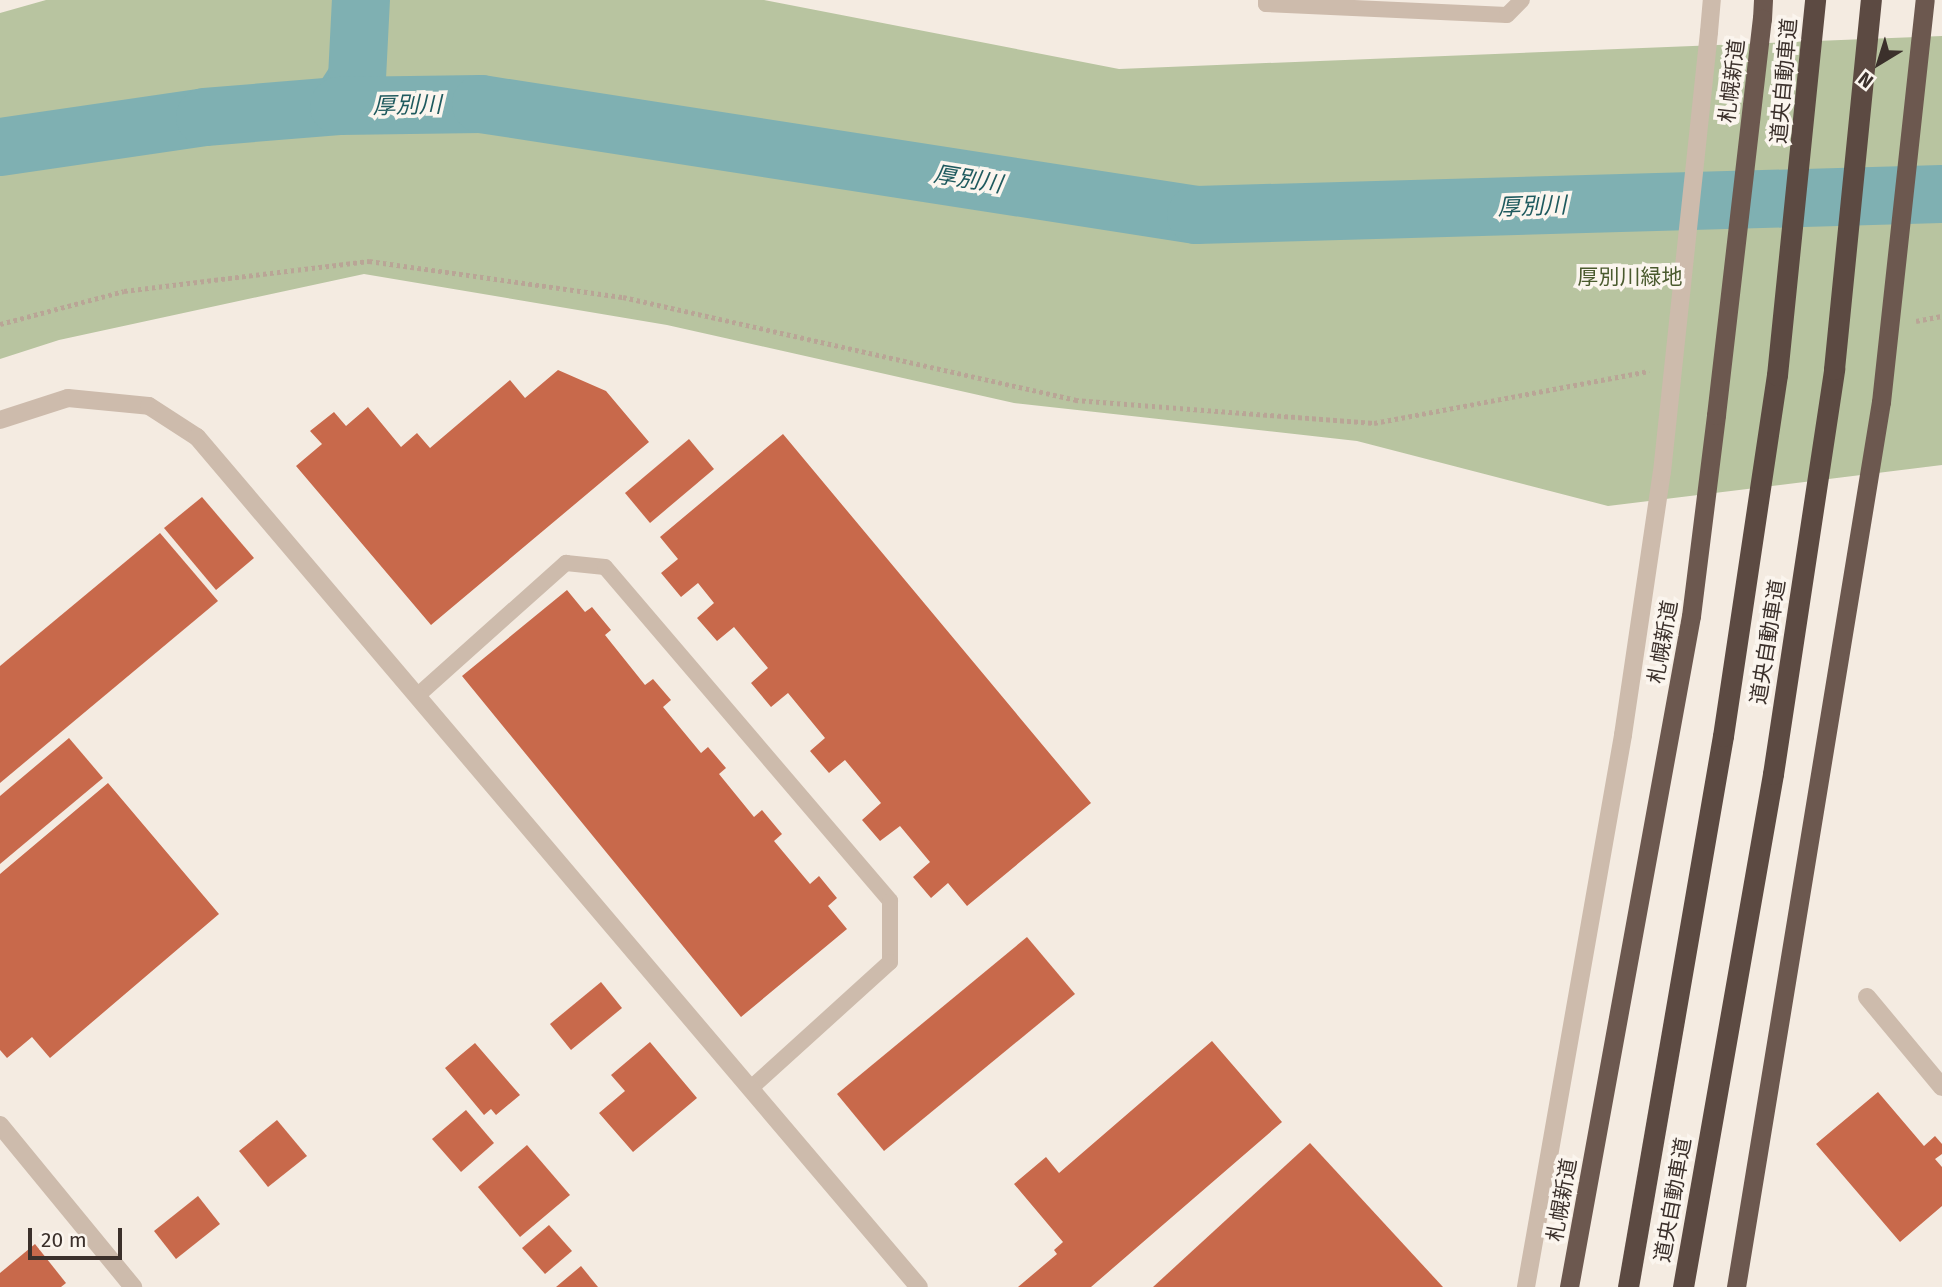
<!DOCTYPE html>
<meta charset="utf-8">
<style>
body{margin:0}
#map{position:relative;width:1942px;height:1287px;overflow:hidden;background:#f4ebe1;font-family:"Fira Sans","Noto Sans JP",sans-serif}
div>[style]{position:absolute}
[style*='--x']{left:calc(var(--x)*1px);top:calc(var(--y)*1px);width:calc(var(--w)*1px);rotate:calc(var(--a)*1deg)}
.green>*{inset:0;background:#b8c4a0}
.river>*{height:58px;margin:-29px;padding:0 29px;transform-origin:29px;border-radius:29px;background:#7fb0b2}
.building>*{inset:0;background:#c8694b}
.path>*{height:4.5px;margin-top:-2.25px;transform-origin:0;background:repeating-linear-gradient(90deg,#b9a596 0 3.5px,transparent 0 7px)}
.service>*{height:16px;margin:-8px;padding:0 8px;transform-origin:8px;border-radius:8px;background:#cdbbac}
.minor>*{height:18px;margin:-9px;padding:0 9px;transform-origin:9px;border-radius:9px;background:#cdbbac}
.tertiary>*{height:18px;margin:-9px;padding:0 9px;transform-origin:9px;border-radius:9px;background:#cdbbac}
.trunk>*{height:19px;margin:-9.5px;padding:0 9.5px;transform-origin:9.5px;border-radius:9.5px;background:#6c584f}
.tertiary-bridge>*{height:18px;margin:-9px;padding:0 9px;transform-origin:9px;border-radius:9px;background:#cdbbac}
.trunk-bridge>*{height:19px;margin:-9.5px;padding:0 9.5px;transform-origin:9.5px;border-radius:9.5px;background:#6c584f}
.motorway-bridge>*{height:21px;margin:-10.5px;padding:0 10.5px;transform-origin:10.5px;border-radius:10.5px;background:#5c4a42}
span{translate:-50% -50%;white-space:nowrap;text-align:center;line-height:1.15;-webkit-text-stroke:7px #fbf5ee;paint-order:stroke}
.street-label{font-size:21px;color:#3b302b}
.park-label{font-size:21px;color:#4a5a2e}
.water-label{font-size:23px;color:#1f5a5e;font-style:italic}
.north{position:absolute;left:1844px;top:28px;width:70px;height:70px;-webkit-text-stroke:5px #fbf5ee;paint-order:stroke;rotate:218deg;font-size:19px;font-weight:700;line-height:28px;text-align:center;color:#3b302b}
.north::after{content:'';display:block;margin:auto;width:24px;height:32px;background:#3b302b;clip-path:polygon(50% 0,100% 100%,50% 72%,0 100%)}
.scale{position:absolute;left:28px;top:1228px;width:94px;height:32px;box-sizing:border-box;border:4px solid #3b302b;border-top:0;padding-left:9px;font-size:21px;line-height:24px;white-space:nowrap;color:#3b302b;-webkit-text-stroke:5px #fbf5ee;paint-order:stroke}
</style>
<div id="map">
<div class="green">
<i style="clip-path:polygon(46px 0,764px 0,1119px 69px,1942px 36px,1942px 465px,1608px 506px,1357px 441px,1014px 403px,667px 325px,364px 274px,59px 340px,0 359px,0 13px)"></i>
</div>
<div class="river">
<i style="--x:339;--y:106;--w:33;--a:-57"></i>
<i style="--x:357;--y:78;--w:78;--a:-87.1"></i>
<i style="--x:0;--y:147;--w:207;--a:-8.3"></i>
<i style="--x:205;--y:117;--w:134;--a:-4.7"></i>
<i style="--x:339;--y:106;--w:142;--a:-0.8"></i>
<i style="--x:481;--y:104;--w:724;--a:8.82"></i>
<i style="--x:1196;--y:215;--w:746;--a:-1.61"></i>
</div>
<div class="building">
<i style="clip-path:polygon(558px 370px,606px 391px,649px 442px,431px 625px,296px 466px,322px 444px,310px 431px,334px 412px,346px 426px,368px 407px,401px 447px,417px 433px,430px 448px,510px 380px,525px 398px)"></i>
<i style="clip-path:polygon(783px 434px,1091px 803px,967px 906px,948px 883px,931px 898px,913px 877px,930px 862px,900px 826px,880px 841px,862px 820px,881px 803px,845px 760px,829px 773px,810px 751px,825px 738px,788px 693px,771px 707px,751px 683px,768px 668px,734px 627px,717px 641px,697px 618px,714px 603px,698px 583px,681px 597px,661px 573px,678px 559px,660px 537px)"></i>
<i style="clip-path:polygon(689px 439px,714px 469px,650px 523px,625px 493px)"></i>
<i style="clip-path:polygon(202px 497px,254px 558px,216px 590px,164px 528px)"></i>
<i style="clip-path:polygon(160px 533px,218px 601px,0 783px,0 666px)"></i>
<i style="clip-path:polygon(567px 590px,585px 612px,592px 607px,611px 630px,605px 635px,645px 685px,653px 679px,671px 700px,663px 707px,701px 753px,708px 747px,726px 768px,719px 774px,754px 817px,762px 810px,782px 834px,774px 841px,810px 884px,819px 876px,837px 898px,828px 906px,847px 929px,741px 1017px,462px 676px)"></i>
<i style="clip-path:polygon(69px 738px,103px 778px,0 864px,0 796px)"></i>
<i style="clip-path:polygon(108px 783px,219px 914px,50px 1058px,32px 1037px,7px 1058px,0 1050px,0 874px)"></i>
<i style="clip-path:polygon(1027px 937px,1075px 994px,884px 1151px,837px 1094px)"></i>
<i style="clip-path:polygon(601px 982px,622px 1008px,571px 1050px,550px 1024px)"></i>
<i style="clip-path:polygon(1212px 1041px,1282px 1122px,1091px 1287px,1018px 1287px,1057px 1254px,1054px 1250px,1063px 1242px,1014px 1184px,1046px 1157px,1059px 1173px)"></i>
<i style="clip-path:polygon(650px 1042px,697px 1098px,633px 1152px,599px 1113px,625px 1091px,611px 1075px)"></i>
<i style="clip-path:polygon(475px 1043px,520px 1095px,496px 1115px,491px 1109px,484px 1115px,445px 1068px)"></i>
<i style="clip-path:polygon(1878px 1092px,1924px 1146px,1935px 1136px,1942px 1144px,1942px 1154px,1935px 1159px,1942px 1167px,1942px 1206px,1900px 1242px,1816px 1144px)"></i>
<i style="clip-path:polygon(466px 1110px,494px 1143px,461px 1172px,432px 1139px)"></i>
<i style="clip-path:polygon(277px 1120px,307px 1156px,268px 1187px,239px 1151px)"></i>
<i style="clip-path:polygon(1310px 1143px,1443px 1287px,1153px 1287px)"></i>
<i style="clip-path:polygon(527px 1145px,570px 1195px,520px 1237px,478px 1187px)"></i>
<i style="clip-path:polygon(198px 1196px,220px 1224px,176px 1259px,154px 1231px)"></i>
<i style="clip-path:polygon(549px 1225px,572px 1251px,545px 1274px,522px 1248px)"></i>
<i style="clip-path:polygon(35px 1244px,66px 1283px,61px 1287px,0 1287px,0 1273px)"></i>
<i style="clip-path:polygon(581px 1266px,598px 1287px,556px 1287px)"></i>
</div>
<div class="path">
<i style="--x:1916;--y:321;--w:26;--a:-11"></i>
<i style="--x:0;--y:324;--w:128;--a:-14.9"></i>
<i style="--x:124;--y:291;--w:247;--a:-7"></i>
<i style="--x:369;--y:261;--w:257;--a:8.1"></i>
<i style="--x:623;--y:297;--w:464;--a:12.8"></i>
<i style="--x:1075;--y:400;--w:300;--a:4.4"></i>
<i style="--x:1374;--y:423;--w:280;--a:-10.7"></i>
</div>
<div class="service">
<i style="--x:1266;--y:0;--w:4;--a:90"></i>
<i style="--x:1266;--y:4;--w:241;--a:2.6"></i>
<i style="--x:1507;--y:15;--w:21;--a:-45"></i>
<i style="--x:417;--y:696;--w:200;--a:-41.8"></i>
<i style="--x:566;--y:563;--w:39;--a:6"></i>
<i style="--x:605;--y:567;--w:439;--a:49.5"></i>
<i style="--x:890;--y:901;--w:61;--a:90"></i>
<i style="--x:890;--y:962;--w:189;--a:137.8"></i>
</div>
<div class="minor">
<i style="--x:0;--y:420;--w:71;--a:-17.9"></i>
<i style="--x:68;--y:398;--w:81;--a:5.6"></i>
<i style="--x:149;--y:406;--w:57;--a:32.9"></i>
<i style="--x:197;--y:437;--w:1115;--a:49.66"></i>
<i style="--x:1867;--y:997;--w:117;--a:50.2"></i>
<i style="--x:0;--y:1125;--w:210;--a:50.6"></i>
</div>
<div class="tertiary">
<i style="--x:1709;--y:32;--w:32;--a:-85"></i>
<i style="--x:1526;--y:1287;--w:560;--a:-80.03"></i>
<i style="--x:1623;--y:735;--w:266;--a:-81.6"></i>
</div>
<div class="trunk">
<i style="--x:1762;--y:19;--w:19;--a:-87"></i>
<i style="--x:1569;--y:1287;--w:682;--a:-79.7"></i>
<i style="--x:1691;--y:616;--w:203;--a:-82.9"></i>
<i style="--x:1736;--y:1287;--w:897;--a:-80.7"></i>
</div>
<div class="tertiary-bridge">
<i style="--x:1662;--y:472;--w:443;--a:-83.9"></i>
</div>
<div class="trunk-bridge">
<i style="--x:1881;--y:402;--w:404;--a:-83.8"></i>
<i style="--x:1716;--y:415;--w:399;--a:-83.4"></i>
</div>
<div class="motorway-bridge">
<i style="--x:1628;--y:1287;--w:559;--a:-80.22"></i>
<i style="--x:1723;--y:736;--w:365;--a:-81.5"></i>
<i style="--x:1777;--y:375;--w:377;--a:-84.2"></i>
<i style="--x:1683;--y:1287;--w:521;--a:-80.05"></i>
<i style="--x:1773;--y:774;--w:410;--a:-81.4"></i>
<i style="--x:1834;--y:369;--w:371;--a:-84.3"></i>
</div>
<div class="street-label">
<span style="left:1732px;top:81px;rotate:-83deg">札幌新道</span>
<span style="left:1784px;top:81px;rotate:-85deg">道央自動車道</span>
<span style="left:1663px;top:642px;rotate:-80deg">札幌新道</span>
<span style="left:1768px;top:642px;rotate:-81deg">道央自動車道</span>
<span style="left:1562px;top:1200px;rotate:-80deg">札幌新道</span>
<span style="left:1673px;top:1200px;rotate:-80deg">道央自動車道</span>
</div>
<div class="park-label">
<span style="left:1630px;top:277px">厚別川緑地</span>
</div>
<div class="water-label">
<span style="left:407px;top:105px;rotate:-1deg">厚別川</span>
<span style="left:968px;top:179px;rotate:9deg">厚別川</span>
<span style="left:1532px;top:206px;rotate:-2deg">厚別川</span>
</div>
<div class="north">N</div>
<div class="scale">20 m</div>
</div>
